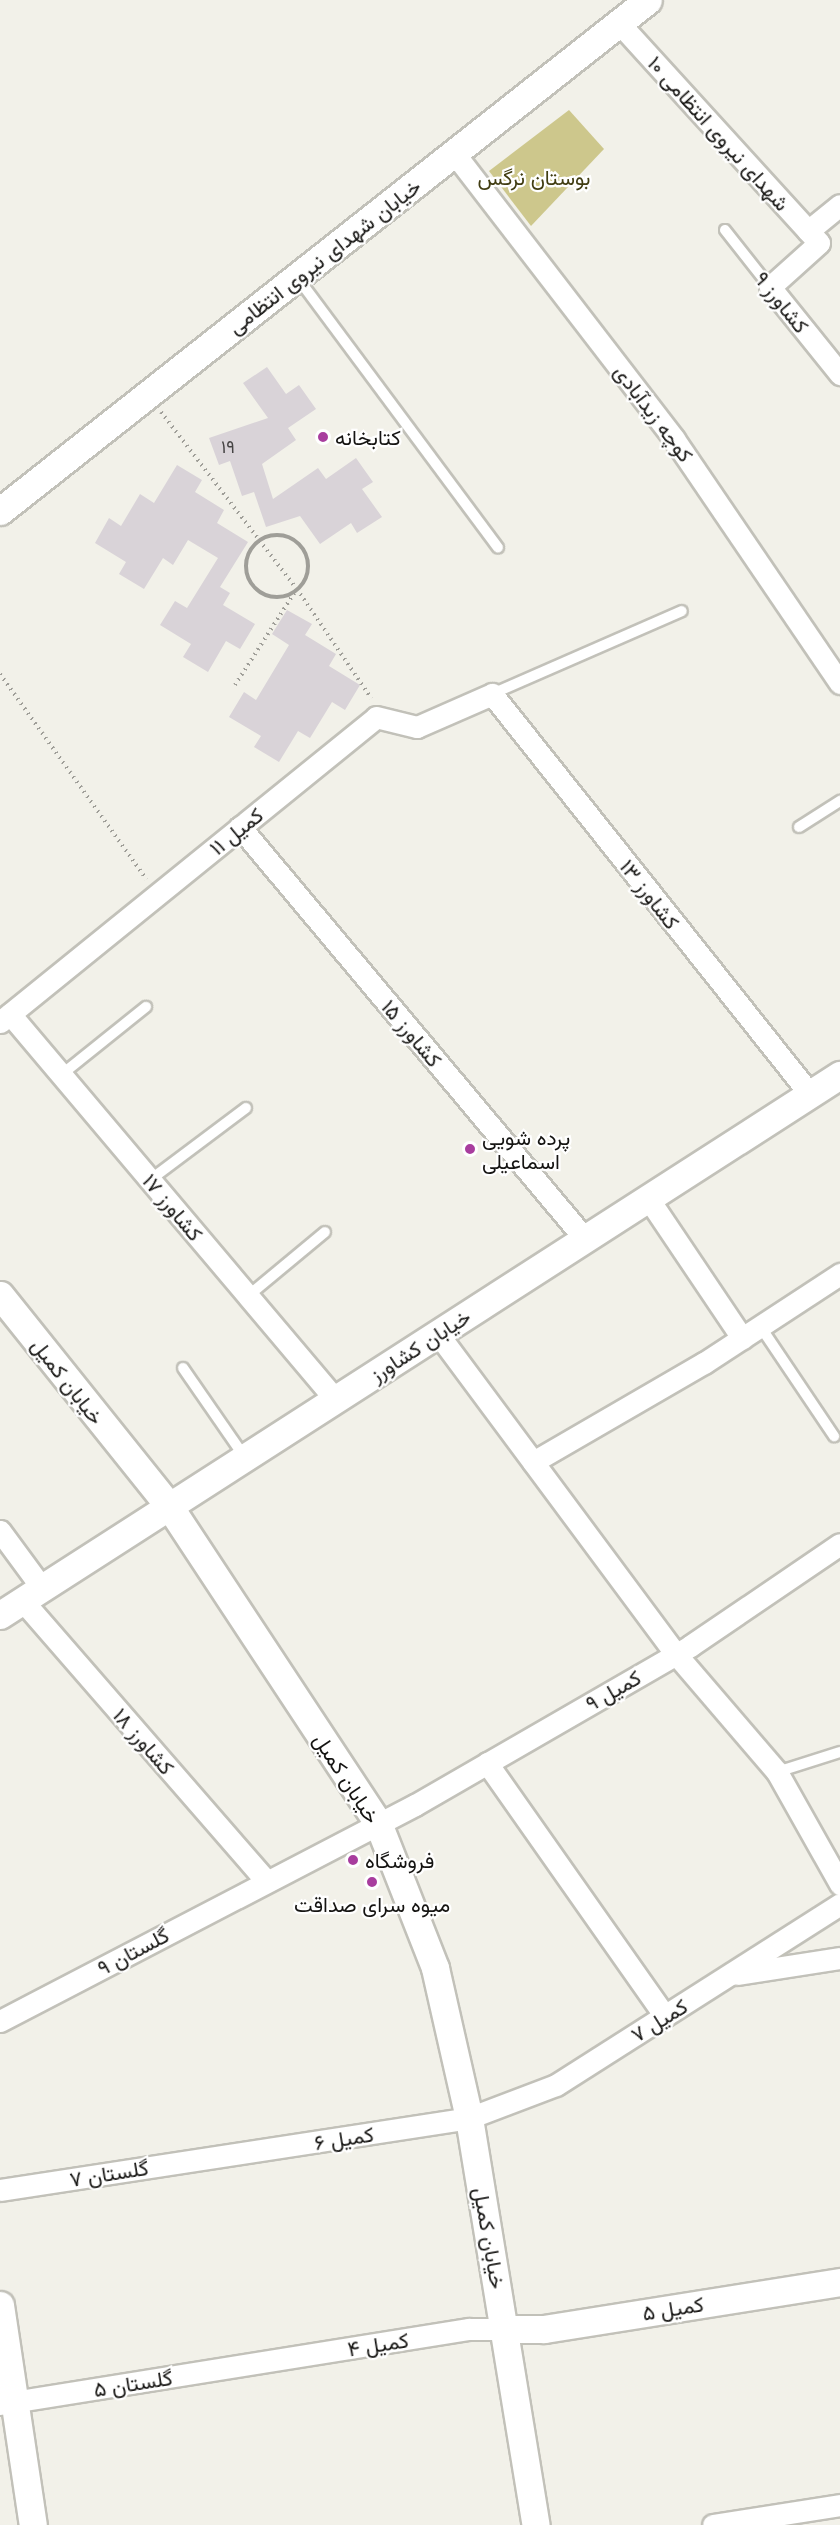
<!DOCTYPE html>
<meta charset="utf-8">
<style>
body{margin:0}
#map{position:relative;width:840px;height:2525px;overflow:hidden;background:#f2f1e9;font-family:Quicksand,Vazirmatn,sans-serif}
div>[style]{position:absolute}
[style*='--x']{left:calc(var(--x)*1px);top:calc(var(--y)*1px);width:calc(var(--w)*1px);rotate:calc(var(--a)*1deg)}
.green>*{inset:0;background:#cdc78c}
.building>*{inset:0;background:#d9d3d8}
.path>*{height:4px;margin-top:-2px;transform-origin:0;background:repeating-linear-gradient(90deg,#9f9e98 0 1.5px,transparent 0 6px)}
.path>.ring{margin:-2px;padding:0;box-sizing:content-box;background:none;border:4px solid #9f9e98;border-radius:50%}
.roads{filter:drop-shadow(2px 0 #c2c1b9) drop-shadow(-2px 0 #c2c1b9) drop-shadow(0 2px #c2c1b9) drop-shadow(0 -2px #c2c1b9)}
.service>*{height:10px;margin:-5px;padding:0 5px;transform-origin:5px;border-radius:5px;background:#fff}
.minor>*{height:21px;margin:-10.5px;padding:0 10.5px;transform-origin:10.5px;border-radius:10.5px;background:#fff}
.tertiary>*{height:27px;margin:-13.5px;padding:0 13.5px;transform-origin:13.5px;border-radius:13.5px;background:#fff}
.dots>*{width:16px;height:16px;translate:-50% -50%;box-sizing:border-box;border:3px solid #fff;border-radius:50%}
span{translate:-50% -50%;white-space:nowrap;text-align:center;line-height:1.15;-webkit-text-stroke:4.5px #fff;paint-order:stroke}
.number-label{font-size:18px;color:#464444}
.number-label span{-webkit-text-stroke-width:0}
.street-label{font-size:21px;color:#151412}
.park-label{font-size:21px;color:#413d12}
.poi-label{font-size:21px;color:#151412}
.left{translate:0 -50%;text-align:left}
</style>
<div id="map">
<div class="green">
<i style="clip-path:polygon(569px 110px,604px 149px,531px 226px,489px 171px)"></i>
</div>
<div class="building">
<i style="clip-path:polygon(267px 367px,286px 394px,299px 385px,316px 409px,288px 428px,296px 440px,262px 464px,273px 499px,318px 468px,326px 479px,356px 458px,373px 482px,362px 489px,382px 517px,357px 533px,351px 523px,320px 544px,300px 516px,266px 527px,254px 492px,242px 496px,230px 461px,219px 465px,209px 438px,268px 418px,243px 383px)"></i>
<i style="clip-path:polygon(177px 465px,202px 480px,195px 492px,224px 510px,217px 523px,248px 542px,220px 587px,230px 593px,223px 605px,255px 624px,240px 649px,226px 641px,208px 672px,183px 657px,191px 644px,160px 625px,175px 601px,187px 608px,218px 558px,188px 540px,173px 565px,163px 558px,144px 589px,119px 574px,126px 562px,95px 543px,109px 518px,121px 526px,140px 494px,154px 503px)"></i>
<i style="clip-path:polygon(287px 610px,312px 624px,305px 635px,336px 654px,329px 666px,360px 685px,345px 710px,332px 702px,310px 738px,298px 731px,279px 762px,254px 747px,261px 736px,229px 717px,244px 692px,256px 700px,289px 645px,272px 634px)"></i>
</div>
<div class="path">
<i style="--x:161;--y:412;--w:223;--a:52.5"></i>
<i style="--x:297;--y:589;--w:132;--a:55.8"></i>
<i class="ring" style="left:246px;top:535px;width:58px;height:58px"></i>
<i style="--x:0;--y:674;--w:252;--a:54.5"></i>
<i style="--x:235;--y:685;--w:111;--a:-57.2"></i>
</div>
<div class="roads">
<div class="service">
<i style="--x:725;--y:230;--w:73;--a:51.7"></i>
<i style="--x:297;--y:277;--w:337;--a:53.4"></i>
<i style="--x:492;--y:694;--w:207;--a:-23.6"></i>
<i style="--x:799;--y:827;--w:49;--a:-32.4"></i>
<i style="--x:61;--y:1075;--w:109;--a:-38.7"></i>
<i style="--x:150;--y:1180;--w:120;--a:-36.9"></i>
<i style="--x:248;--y:1296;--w:100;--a:-39.7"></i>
<i style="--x:760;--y:1326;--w:133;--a:56.1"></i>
<i style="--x:183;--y:1368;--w:107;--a:55.3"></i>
<i style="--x:777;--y:1772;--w:66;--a:-17.6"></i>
</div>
<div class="minor">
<i style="--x:619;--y:23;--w:297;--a:47.7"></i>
<i style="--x:819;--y:243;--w:66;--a:138.1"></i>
<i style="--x:770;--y:287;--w:112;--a:51.2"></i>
<i style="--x:454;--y:153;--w:361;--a:52.4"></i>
<i style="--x:674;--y:439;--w:295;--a:55.8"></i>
<i style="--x:808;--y:231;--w:41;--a:-39.1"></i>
<i style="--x:240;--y:827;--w:537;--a:50.06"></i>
<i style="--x:10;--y:1014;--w:504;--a:49.83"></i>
<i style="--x:0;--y:1022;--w:484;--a:-39"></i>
<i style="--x:376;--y:717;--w:42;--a:13.7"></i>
<i style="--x:417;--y:727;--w:82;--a:-23.7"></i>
<i style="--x:492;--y:694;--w:511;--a:51.52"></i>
<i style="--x:648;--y:1198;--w:169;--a:56.1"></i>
<i style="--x:438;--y:1334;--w:397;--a:53.4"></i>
<i style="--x:675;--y:1653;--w:157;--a:49.4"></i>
<i style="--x:777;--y:1772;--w:129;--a:60.6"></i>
<i style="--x:533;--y:1462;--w:198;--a:-30.1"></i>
<i style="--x:704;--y:1363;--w:163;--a:-33.2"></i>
<i style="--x:0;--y:1531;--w:71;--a:53.6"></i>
<i style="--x:22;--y:1600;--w:372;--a:49"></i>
<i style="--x:487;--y:1763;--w:309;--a:54.9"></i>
<i style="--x:737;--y:1974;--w:104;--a:-8.8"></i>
<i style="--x:0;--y:2021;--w:468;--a:-27.5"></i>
<i style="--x:415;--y:1805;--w:318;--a:-30"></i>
<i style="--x:690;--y:1646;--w:181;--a:-34.2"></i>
<i style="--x:0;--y:2190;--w:474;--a:-8.7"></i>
<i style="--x:469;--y:2118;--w:93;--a:-20.8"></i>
<i style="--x:556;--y:2085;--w:337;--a:-32.5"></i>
<i style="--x:0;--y:2404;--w:475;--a:-9.1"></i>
<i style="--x:469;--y:2329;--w:37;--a:0"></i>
<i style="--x:713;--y:2525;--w:129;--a:-8.9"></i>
</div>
<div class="tertiary">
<i style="--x:0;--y:511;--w:825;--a:-38.26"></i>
<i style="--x:0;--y:1295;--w:270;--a:51.3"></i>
<i style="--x:169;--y:1506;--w:380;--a:56.6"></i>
<i style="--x:378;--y:1823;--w:156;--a:68.5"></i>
<i style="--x:435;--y:1968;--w:154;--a:77.2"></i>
<i style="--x:469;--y:2118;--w:412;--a:80.7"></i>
<i style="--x:0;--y:1615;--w:999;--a:-32.74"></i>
<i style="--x:0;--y:2305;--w:222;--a:81.5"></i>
<i style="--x:506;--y:2329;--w:38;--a:0"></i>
<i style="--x:544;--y:2329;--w:300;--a:-9"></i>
</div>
</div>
<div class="dots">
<i style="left:323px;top:437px;background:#a83d9e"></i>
<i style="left:470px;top:1149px;background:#a83d9e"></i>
<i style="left:353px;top:1860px;background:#a83d9e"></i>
<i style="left:372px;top:1882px;background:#a83d9e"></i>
</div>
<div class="number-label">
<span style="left:228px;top:447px">۱۹</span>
</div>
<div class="street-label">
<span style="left:719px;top:133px;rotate:48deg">شهدای نیروی انتظامی ۱۰</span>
<span style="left:324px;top:256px;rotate:-38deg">خیابان شهدای نیروی انتظامی</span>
<span style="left:782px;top:302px;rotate:51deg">کشاورز ۹</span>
<span style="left:654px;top:413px;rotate:53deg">کوچه زیدآبادی</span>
<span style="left:236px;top:831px;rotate:-39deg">کمیل ۱۱</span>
<span style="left:650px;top:894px;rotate:52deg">کشاورز ۱۳</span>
<span style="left:412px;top:1033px;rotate:50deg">کشاورز ۱۵</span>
<span style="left:173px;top:1207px;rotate:50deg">کشاورز ۱۷</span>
<span style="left:420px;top:1345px;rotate:-33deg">خیابان کشاورز</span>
<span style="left:68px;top:1381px;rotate:52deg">خیابان کمیل</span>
<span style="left:613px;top:1690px;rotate:-30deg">کمیل ۹</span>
<span style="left:144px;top:1741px;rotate:49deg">کشاورز ۱۸</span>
<span style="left:347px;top:1778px;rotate:57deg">خیابان کمیل</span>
<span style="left:133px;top:1951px;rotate:-28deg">گلستان ۹</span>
<span style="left:659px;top:2020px;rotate:-32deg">کمیل ۷</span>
<span style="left:344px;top:2138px;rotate:-9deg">کمیل ۶</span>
<span style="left:109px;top:2173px;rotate:-9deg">گلستان ۷</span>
<span style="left:490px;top:2238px;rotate:80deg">خیابان کمیل</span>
<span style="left:673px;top:2308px;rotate:-9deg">کمیل ۵</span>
<span style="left:378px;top:2344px;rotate:-9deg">کمیل ۴</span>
<span style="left:133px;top:2383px;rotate:-9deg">گلستان ۵</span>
</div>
<div class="park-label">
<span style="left:534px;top:177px">بوستان نرگس</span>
</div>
<div class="poi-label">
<span class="left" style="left:335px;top:437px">کتابخانه</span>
<span class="left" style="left:482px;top:1149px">پرده شویی<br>اسماعیلی</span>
<span class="left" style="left:365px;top:1860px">فروشگاه</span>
<span style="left:372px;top:1904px">میوه سرای صداقت</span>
</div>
</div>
